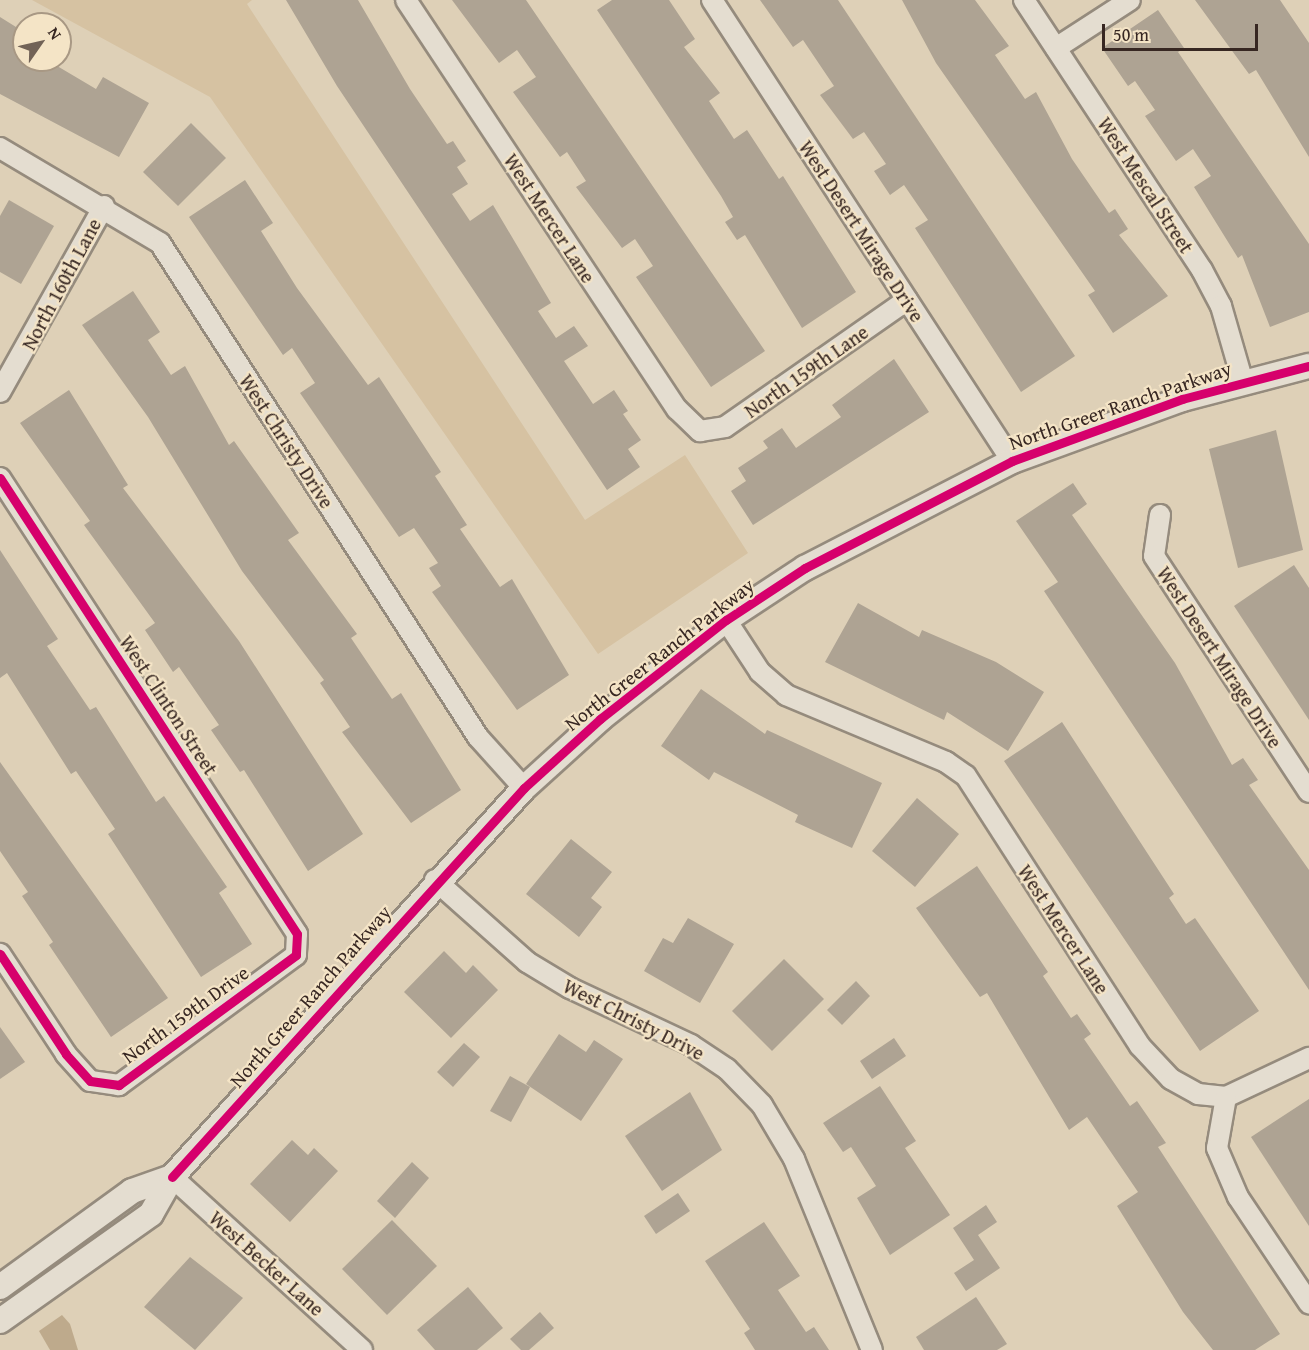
<!DOCTYPE html>
<style>
body{margin:0}
#map{position:relative;width:1309px;height:1350px;overflow:hidden;background:#ded0b7;font-family:"Gentium Book Plus",serif}
div>[style]{position:absolute}
[style*='--x']{left:calc(var(--x)*1px);top:calc(var(--y)*1px);width:calc(var(--w)*1px);rotate:calc(var(--a)*1deg)}
.green>*{inset:0;background:#d6c2a2}
.water>*{inset:0;background:#beaa8c}
.building>*{inset:0;background:#aea393}
.roads{filter:drop-shadow(2px 0 #958b7d) drop-shadow(-2px 0 #958b7d) drop-shadow(0 2px #958b7d) drop-shadow(0 -2px #958b7d)}
.minor>*{height:20px;margin:-10px;padding:0 10px;transform-origin:10px;border-radius:10px;background:#e4ddd0}
.tertiary>*{height:24px;margin:-12px;padding:0 12px;transform-origin:12px;border-radius:12px;background:#e4ddd0}
.cycleway>*{height:9px;margin:-4.5px;padding:0 4.5px;transform-origin:4.5px;border-radius:4.5px;background:#d6006c}
span{translate:-50% -50%;white-space:nowrap;text-align:center;line-height:1.15;-webkit-text-stroke:4.5px #f4e4c6;paint-order:stroke}
.street-label{font-size:20px;color:#372722}
.north{position:absolute;left:12px;top:12px;width:60px;height:60px;box-sizing:border-box;background:#f4e4c6;border:2px solid #a89884;border-radius:50%;rotate:56deg;font-size:16px;font-weight:700;line-height:24px;text-align:center;color:#372722}
.north::after{content:'';display:block;margin:auto;width:21px;height:27px;background:#716256;clip-path:polygon(50% 0,100% 100%,50% 72%,0 100%)}
.scale{position:absolute;left:1102px;top:24px;width:156px;height:27px;box-sizing:border-box;border:3px solid #372722;border-top:0;padding-left:8px;font-size:18px;line-height:21px;white-space:nowrap;color:#372722;-webkit-text-stroke:4px #f4e4c6;paint-order:stroke}
</style>
<div id="map">
<div class="green">
<i style="clip-path:polygon(32px 0,252px 0,247px 4px,585px 520px,685px 455px,748px 553px,598px 654px,210px 97px)"></i>
</div>
<div class="water">
<i style="clip-path:polygon(62px 1315px,70px 1324px,78px 1350px,50px 1350px,39px 1331px)"></i>
</div>
<div class="building">
<i style="clip-path:polygon(286px 0,358px 0,410px 89px,447px 144px,453px 141px,466px 161px,457px 167px,468px 184px,452px 194px,470px 221px,493px 205px,551px 303px,538px 311px,556px 338px,574px 326px,588px 346px,564px 361px,593px 404px,614px 390px,628px 411px,623px 414px,641px 440px,628px 449px,640px 467px,607px 490px,337px 86px)"></i>
<i style="clip-path:polygon(452px 0,526px 0,765px 351px,711px 387px,636px 277px,653px 266px,635px 239px,622px 248px,576px 187px,586px 181px,567px 152px,560px 157px,513px 92px,536px 77px,517px 50px,499px 63px)"></i>
<i style="clip-path:polygon(612px 0,669px 0,695px 39px,684px 47px,720px 93px,709px 101px,734px 139px,747px 130px,779px 179px,783px 176px,856px 292px,802px 328px,745px 235px,737px 240px,725px 222px,733px 217px,721px 196px,597px 10px)"></i>
<i style="clip-path:polygon(760px 0,838px 0,1075px 356px,1021px 392px,915px 228px,928px 220px,904px 185px,890px 195px,874px 171px,886px 164px,864px 132px,853px 139px,820px 95px,834px 86px,803px 40px,793px 47px)"></i>
<i style="clip-path:polygon(902px 0,975px 0,1009px 46px,995px 55px,1025px 99px,1036px 92px,1072px 159px,1109px 213px,1115px 209px,1128px 229px,1119px 235px,1168px 296px,1113px 333px,1088px 295px,1095px 291px,936px 63px)"></i>
<i style="clip-path:polygon(1195px 0,1280px 0,1309px 43px,1309px 157px,1256px 70px,1249px 74px)"></i>
<i style="clip-path:polygon(1158px 10px,1184px 48px,1178px 52px,1309px 244px,1309px 312px,1270px 327px,1242px 255px,1238px 258px,1194px 187px,1211px 176px,1193px 149px,1176px 161px,1145px 116px,1155px 110px,1135px 81px,1128px 86px,1102px 48px)"></i>
<i style="clip-path:polygon(0 17px,24px 32px,24px 60px,47px 60px,96px 89px,103px 77px,149px 103px,119px 157px,0 94px)"></i>
<i style="clip-path:polygon(191px 123px,226px 158px,178px 206px,143px 172px)"></i>
<i style="clip-path:polygon(245px 180px,273px 223px,261px 231px,297px 288px,368px 385px,379px 377px,441px 472px,435px 476px,467px 525px,460px 529px,500px 587px,512px 579px,569px 675px,517px 710px,432px 592px,441px 586px,429px 568px,438px 563px,414px 528px,399px 537px,300px 393px,315px 383px,292px 348px,283px 355px,189px 217px)"></i>
<i style="clip-path:polygon(9px 200px,54px 226px,21px 284px,0 272px,0 216px)"></i>
<i style="clip-path:polygon(133px 291px,160px 332px,148px 340px,171px 375px,185px 366px,229px 445px,234px 441px,299px 533px,288px 540px,357px 634px,351px 638px,392px 699px,401px 693px,461px 790px,411px 823px,342px 732px,350px 727px,320px 683px,324px 680px,242px 571px,148px 417px,82px 325px)"></i>
<i style="clip-path:polygon(894px 359px,929px 412px,753px 525px,731px 491px,746px 481px,738px 468px,768px 448px,763px 441px,782px 428px,796px 448px,841px 417px,832px 405px)"></i>
<i style="clip-path:polygon(69px 390px,128px 485px,123px 488px,239px 641px,363px 834px,308px 871px,244px 770px,240px 772px,211px 730px,219px 725px,179px 667px,173px 672px,145px 630px,155px 623px,84px 525px,90px 521px,20px 423px)"></i>
<i style="clip-path:polygon(1276px 430px,1303px 550px,1238px 568px,1209px 449px)"></i>
<i style="clip-path:polygon(1073px 483px,1087px 504px,1072px 515px,1175px 663px,1232px 765px,1243px 758px,1258px 780px,1249px 785px,1309px 870px,1309px 990px,1044px 591px,1058px 582px,1016px 521px)"></i>
<i style="clip-path:polygon(0 550px,58px 639px,47px 646px,90px 710px,96px 707px,156px 802px,164px 796px,227px 887px,219px 893px,252px 944px,201px 977px,108px 834px,115px 829px,76px 771px,71px 774px,7px 673px,0 678px)"></i>
<i style="clip-path:polygon(1294px 565px,1309px 588px,1309px 720px,1234px 606px)"></i>
<i style="clip-path:polygon(858px 603px,919px 637px,922px 630px,996px 662px,1044px 692px,1008px 751px,947px 712px,944px 720px,825px 662px)"></i>
<i style="clip-path:polygon(701px 689px,765px 734px,767px 730px,882px 783px,852px 848px,795px 822px,798px 815px,714px 772px,709px 780px,661px 746px)"></i>
<i style="clip-path:polygon(1062px 722px,1174px 894px,1169px 898px,1186px 924px,1195px 918px,1259px 1011px,1200px 1051px,1004px 761px)"></i>
<i style="clip-path:polygon(0 762px,168px 998px,111px 1037px,49px 945px,53px 942px,22px 896px,28px 892px,0 851px)"></i>
<i style="clip-path:polygon(917px 798px,959px 834px,915px 887px,872px 851px)"></i>
<i style="clip-path:polygon(571px 839px,612px 872px,591px 898px,602px 907px,579px 937px,526px 894px)"></i>
<i style="clip-path:polygon(977px 866px,1048px 972px,1043px 976px,1071px 1018px,1077px 1014px,1091px 1034px,1084px 1039px,1130px 1106px,1137px 1101px,1166px 1143px,1158px 1147px,1280px 1334px,1255px 1350px,1213px 1350px,1183px 1312px,1117px 1206px,1138px 1192px,1087px 1117px,1069px 1130px,987px 993px,980px 997px,916px 908px)"></i>
<i style="clip-path:polygon(688px 918px,734px 944px,700px 1003px,644px 971px,663px 938px,673px 943px)"></i>
<i style="clip-path:polygon(444px 951px,466px 973px,473px 965px,498px 990px,451px 1038px,404px 992px)"></i>
<i style="clip-path:polygon(784px 959px,824px 999px,772px 1051px,732px 1011px)"></i>
<i style="clip-path:polygon(856px 981px,870px 996px,842px 1025px,827px 1010px)"></i>
<i style="clip-path:polygon(0 1027px,25px 1062px,0 1079px)"></i>
<i style="clip-path:polygon(559px 1034px,586px 1052px,594px 1040px,623px 1059px,581px 1121px,526px 1084px)"></i>
<i style="clip-path:polygon(894px 1038px,906px 1056px,872px 1079px,860px 1061px)"></i>
<i style="clip-path:polygon(464px 1043px,480px 1057px,453px 1087px,437px 1072px)"></i>
<i style="clip-path:polygon(510px 1076px,530px 1087px,511px 1122px,490px 1111px)"></i>
<i style="clip-path:polygon(880px 1086px,916px 1141px,905px 1148px,950px 1215px,890px 1255px,857px 1198px,876px 1186px,851px 1147px,843px 1152px,823px 1123px)"></i>
<i style="clip-path:polygon(690px 1092px,722px 1150px,662px 1191px,625px 1136px)"></i>
<i style="clip-path:polygon(1309px 1099px,1309px 1226px,1251px 1137px)"></i>
<i style="clip-path:polygon(292px 1140px,308px 1155px,314px 1148px,338px 1171px,290px 1222px,250px 1184px)"></i>
<i style="clip-path:polygon(412px 1162px,429px 1178px,395px 1218px,377px 1201px)"></i>
<i style="clip-path:polygon(678px 1193px,690px 1211px,656px 1234px,644px 1216px)"></i>
<i style="clip-path:polygon(986px 1205px,997px 1222px,978px 1235px,1000px 1268px,966px 1291px,954px 1273px,974px 1260px,953px 1228px)"></i>
<i style="clip-path:polygon(392px 1220px,437px 1266px,387px 1315px,342px 1269px)"></i>
<i style="clip-path:polygon(764px 1222px,800px 1276px,778px 1290px,806px 1332px,814px 1327px,829px 1350px,755px 1350px,744px 1333px,750px 1329px,705px 1261px)"></i>
<i style="clip-path:polygon(190px 1257px,243px 1298px,195px 1350px,144px 1307px)"></i>
<i style="clip-path:polygon(468px 1287px,503px 1328px,477px 1350px,435px 1350px,417px 1330px)"></i>
<i style="clip-path:polygon(976px 1297px,1007px 1344px,997px 1350px,924px 1350px,916px 1337px)"></i>
<i style="clip-path:polygon(540px 1312px,554px 1328px,529px 1350px,521px 1350px,510px 1339px)"></i>
</div>
<div class="roads">
<div class="minor">
<i style="--x:406;--y:0;--w:491;--a:56.5"></i>
<i style="--x:677;--y:409;--w:32;--a:44"></i>
<i style="--x:700;--y:431;--w:25;--a:-9"></i>
<i style="--x:725;--y:427;--w:222;--a:-34.9"></i>
<i style="--x:712;--y:0;--w:550;--a:56.95"></i>
<i style="--x:1024;--y:0;--w:323;--a:56.6"></i>
<i style="--x:1202;--y:270;--w:41;--a:62.2"></i>
<i style="--x:1221;--y:306;--w:79;--a:73.9"></i>
<i style="--x:1056;--y:48;--w:88;--a:-33"></i>
<i style="--x:0;--y:148;--w:186;--a:30.7"></i>
<i style="--x:160;--y:243;--w:588;--a:57.23"></i>
<i style="--x:478;--y:737;--w:69;--a:48"></i>
<i style="--x:0;--y:392;--w:213;--a:-60.8"></i>
<i style="--x:0;--y:478;--w:544;--a:56.92"></i>
<i style="--x:297;--y:934;--w:21;--a:93"></i>
<i style="--x:296;--y:955;--w:220;--a:143.7"></i>
<i style="--x:119;--y:1085;--w:29;--a:-172"></i>
<i style="--x:90;--y:1081;--w:36;--a:-132"></i>
<i style="--x:66;--y:1054;--w:120;--a:-123.4"></i>
<i style="--x:1160;--y:515;--w:41;--a:98.3"></i>
<i style="--x:1154;--y:556;--w:282;--a:56.7"></i>
<i style="--x:726;--y:620;--w:62;--a:56.8"></i>
<i style="--x:760;--y:672;--w:35;--a:41"></i>
<i style="--x:786;--y:695;--w:173;--a:22.7"></i>
<i style="--x:946;--y:762;--w:24;--a:35"></i>
<i style="--x:966;--y:776;--w:321;--a:57.2"></i>
<i style="--x:1140;--y:1046;--w:45;--a:46.8"></i>
<i style="--x:1171;--y:1079;--w:31;--a:29"></i>
<i style="--x:1198;--y:1094;--w:28;--a:6"></i>
<i style="--x:1226;--y:1097;--w:92;--a:-25.2"></i>
<i style="--x:435;--y:880;--w:123;--a:41.7"></i>
<i style="--x:527;--y:962;--w:50;--a:31.2"></i>
<i style="--x:570;--y:988;--w:134;--a:25.2"></i>
<i style="--x:691;--y:1045;--w:43;--a:33.7"></i>
<i style="--x:727;--y:1069;--w:50;--a:45.8"></i>
<i style="--x:762;--y:1105;--w:63;--a:59.3"></i>
<i style="--x:794;--y:1159;--w:206;--a:67.8"></i>
<i style="--x:1226;--y:1097;--w:52;--a:100"></i>
<i style="--x:1217;--y:1148;--w:53;--a:66.8"></i>
<i style="--x:1238;--y:1197;--w:128;--a:56.2"></i>
<i style="--x:172;--y:1177;--w:257;--a:42.3"></i>
</div>
<div class="tertiary">
<i style="--x:0;--y:1287;--w:163;--a:-36"></i>
<i style="--x:132;--y:1191;--w:42;--a:-19.3"></i>
<i style="--x:0;--y:1321;--w:185;--a:-35.3"></i>
<i style="--x:151;--y:1214;--w:43;--a:-60.4"></i>
<i style="--x:172;--y:1177;--w:525;--a:-47.86"></i>
<i style="--x:524;--y:788;--w:103;--a:-42.2"></i>
<i style="--x:600;--y:719;--w:160;--a:-38.2"></i>
<i style="--x:726;--y:620;--w:95;--a:-33.4"></i>
<i style="--x:805;--y:568;--w:233;--a:-27.3"></i>
<i style="--x:1012;--y:461;--w:181;--a:-20"></i>
<i style="--x:1182;--y:399;--w:131;--a:-14.6"></i>
</div>
</div>
<div class="cycleway">
<i style="--x:0;--y:478;--w:544;--a:56.92"></i>
<i style="--x:297;--y:934;--w:21;--a:93"></i>
<i style="--x:296;--y:955;--w:220;--a:143.7"></i>
<i style="--x:119;--y:1085;--w:29;--a:-172"></i>
<i style="--x:90;--y:1081;--w:36;--a:-132"></i>
<i style="--x:66;--y:1054;--w:120;--a:-123.4"></i>
<i style="--x:172;--y:1177;--w:525;--a:-47.86"></i>
<i style="--x:524;--y:788;--w:103;--a:-42.2"></i>
<i style="--x:600;--y:719;--w:160;--a:-38.2"></i>
<i style="--x:726;--y:620;--w:95;--a:-33.4"></i>
<i style="--x:805;--y:568;--w:233;--a:-27.3"></i>
<i style="--x:1012;--y:461;--w:181;--a:-20"></i>
<i style="--x:1182;--y:399;--w:131;--a:-14.6"></i>
</div>
<div class="street-label">
<span style="left:1146px;top:185px;rotate:57deg">West Mescal Street</span>
<span style="left:550px;top:218px;rotate:57deg">West Mercer Lane</span>
<span style="left:862px;top:231px;rotate:57deg">West Desert Mirage Drive</span>
<span style="left:61px;top:284px;rotate:-62deg">North 160th Lane</span>
<span style="left:806px;top:371px;rotate:-35deg">North 159th Lane</span>
<span style="left:1120px;top:405px;rotate:-19deg">North Greer Ranch Parkway</span>
<span style="left:287px;top:441px;rotate:57deg">West Christy Drive</span>
<span style="left:659px;top:654px;rotate:-38deg">North Greer Ranch Parkway</span>
<span style="left:1220px;top:657px;rotate:57deg">West Desert Mirage Drive</span>
<span style="left:169px;top:705px;rotate:57deg">West Clinton Street</span>
<span style="left:1064px;top:929px;rotate:57deg">West Mercer Lane</span>
<span style="left:310px;top:996px;rotate:-49deg">North Greer Ranch Parkway</span>
<span style="left:185px;top:1014px;rotate:-36deg">North 159th Drive</span>
<span style="left:634px;top:1019px;rotate:27deg">West Christy Drive</span>
<span style="left:267px;top:1263px;rotate:42deg">West Becker Lane</span>
</div>
<div class="north">N</div>
<div class="scale">50 m</div>
</div>
